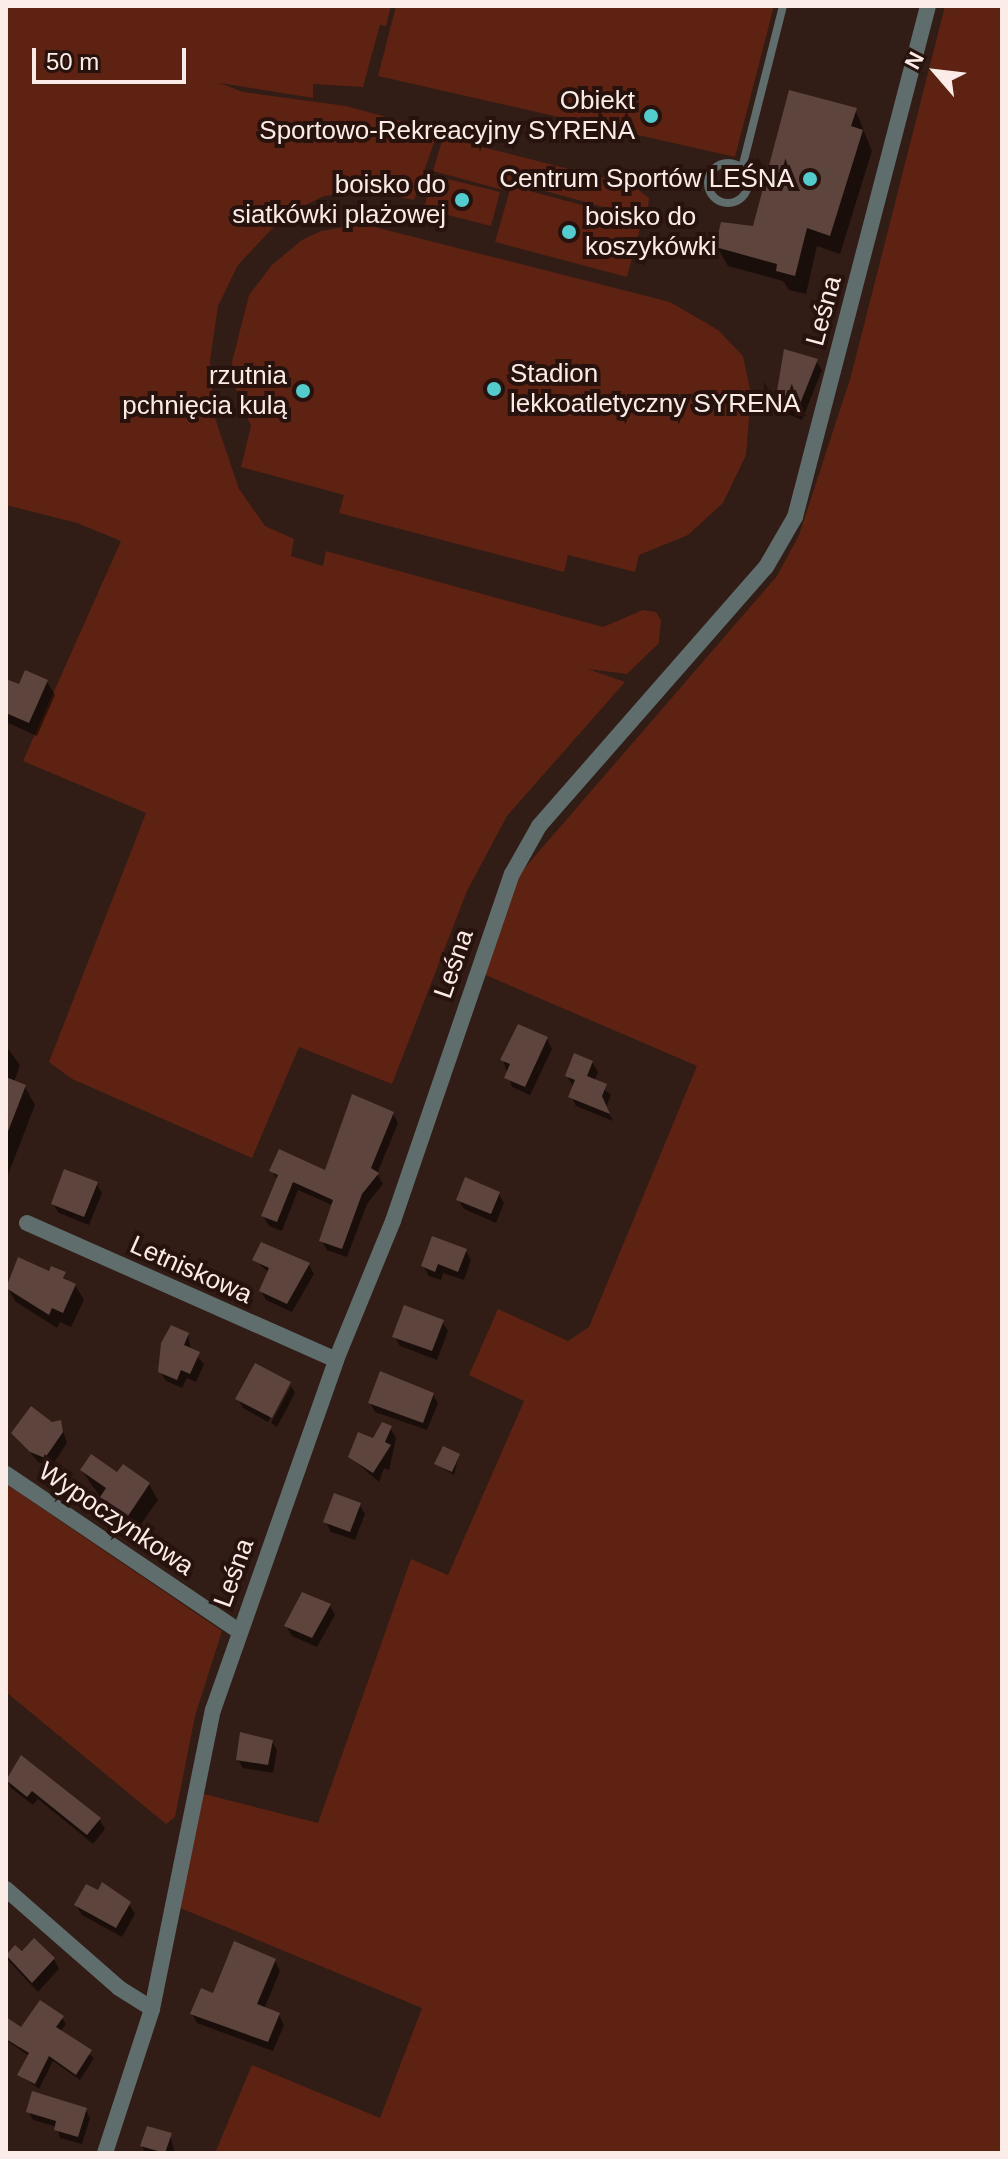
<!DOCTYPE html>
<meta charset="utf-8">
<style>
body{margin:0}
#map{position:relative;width:1008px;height:2159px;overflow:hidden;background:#311c16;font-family:Helvetica,sans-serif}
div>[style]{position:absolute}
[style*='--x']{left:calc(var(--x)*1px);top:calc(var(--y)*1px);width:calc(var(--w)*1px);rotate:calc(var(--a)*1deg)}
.green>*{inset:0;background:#5d2211}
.shadow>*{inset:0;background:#0007}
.building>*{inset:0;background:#5d443d}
.lane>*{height:8px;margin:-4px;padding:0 4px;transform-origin:4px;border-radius:4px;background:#5f6d6d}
.lane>.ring{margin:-4px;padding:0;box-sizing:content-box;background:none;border:8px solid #5f6d6d;border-radius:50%}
.street>*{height:16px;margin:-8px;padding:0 8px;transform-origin:8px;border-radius:8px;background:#5f6d6d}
.dots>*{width:22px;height:22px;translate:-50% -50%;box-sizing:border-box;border:4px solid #27120d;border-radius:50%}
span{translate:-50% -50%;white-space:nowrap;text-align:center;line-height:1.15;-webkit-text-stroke:8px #27120d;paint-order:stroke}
.poi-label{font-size:26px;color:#fbece7}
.right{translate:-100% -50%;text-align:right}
.left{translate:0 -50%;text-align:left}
.street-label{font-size:26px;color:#fbece7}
.frame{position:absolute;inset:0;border:8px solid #fbece7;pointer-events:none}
.north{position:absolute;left:896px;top:32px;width:80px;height:80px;-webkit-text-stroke:6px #27120d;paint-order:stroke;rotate:298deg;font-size:22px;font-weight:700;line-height:32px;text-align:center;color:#fbece7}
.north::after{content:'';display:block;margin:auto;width:28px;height:36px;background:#fbece7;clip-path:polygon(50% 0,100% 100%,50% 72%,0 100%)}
.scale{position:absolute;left:32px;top:48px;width:154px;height:36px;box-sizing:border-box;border:4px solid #fbece7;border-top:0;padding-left:10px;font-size:24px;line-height:28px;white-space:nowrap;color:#fbece7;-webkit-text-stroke:6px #27120d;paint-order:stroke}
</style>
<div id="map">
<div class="green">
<i style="clip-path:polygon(6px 6px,391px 6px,386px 26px,380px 25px,363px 87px,313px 84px,313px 98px,220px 83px,243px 92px,346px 106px,438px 131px,414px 200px,368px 191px,324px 196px,285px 215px,238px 265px,218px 306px,210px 361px,214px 415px,239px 489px,265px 526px,294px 539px,291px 556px,323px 566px,326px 551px,603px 627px,643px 610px,656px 612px,661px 620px,659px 643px,627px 674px,588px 669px,625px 682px,507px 816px,467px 891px,392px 1084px,299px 1047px,252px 1158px,72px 1079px,49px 1062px,146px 813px,23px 761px,121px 541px,77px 523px,6px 505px)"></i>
<i style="clip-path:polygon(396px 6px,774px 6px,735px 157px,378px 76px)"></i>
<i style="clip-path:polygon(945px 6px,1002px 6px,1002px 2153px,215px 2153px,252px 2065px,380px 2118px,422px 2008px,173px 1905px,196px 1792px,318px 1823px,411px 1559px,448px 1575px,524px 1401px,469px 1375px,498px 1309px,568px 1341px,589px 1327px,697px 1066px,481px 973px,516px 878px,777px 576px,799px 535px,851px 376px)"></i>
<i style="clip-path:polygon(443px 137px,632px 185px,649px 198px,647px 219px,509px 181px,507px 191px,433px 171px)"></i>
<i style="clip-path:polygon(432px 175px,500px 192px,491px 226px,424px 209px)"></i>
<i style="clip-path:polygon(511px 186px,642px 221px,627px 277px,495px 242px)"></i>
<i style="clip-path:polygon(363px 224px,670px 302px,718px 330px,743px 356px,751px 394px,746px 455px,723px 503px,688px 535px,639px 555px,635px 572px,568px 555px,564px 572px,339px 513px,344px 495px,241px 467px,251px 426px,237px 395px,232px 362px,249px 295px,272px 265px,302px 240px,321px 231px)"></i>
<i style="clip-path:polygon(6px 1484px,222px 1631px,195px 1716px,175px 1817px,166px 1824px,6px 1692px)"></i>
</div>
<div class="shadow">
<i style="clip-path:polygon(855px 109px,872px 151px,840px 254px,817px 246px,806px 294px,789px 290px,783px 281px,728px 266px,717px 247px,754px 228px)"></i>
<i style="clip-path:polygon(816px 361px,822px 370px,802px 420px,783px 412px,778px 402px)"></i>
<i style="clip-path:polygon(6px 681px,20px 687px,47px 682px,55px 695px,37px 736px,6px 722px)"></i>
<i style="clip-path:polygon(547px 1039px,552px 1049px,530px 1095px,512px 1087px,503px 1060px)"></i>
<i style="clip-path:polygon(6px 1046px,20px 1065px,14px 1082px,25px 1087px,35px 1105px,6px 1180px)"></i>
<i style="clip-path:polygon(592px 1062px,598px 1072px,594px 1081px,611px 1095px,606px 1107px,613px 1121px,576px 1106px,571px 1096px,573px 1086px,567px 1076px)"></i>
<i style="clip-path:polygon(393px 1114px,398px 1123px,377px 1174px,383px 1184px,367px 1204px,347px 1257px,327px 1250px,321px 1240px,334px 1206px,298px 1190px,282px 1231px,269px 1226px,263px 1216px,278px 1181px,272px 1171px,326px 1173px)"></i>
<i style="clip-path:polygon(96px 1183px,102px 1193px,89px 1225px,59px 1213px,53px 1204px)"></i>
<i style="clip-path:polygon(499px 1194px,504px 1203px,496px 1223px,464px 1209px,458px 1199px)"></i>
<i style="clip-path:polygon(262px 1245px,309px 1265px,314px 1274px,292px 1312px,266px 1300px,261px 1291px,269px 1273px,255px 1260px)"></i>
<i style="clip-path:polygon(466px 1251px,471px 1260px,464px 1280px,443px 1273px,441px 1280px,429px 1276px,423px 1266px)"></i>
<i style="clip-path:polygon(52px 1269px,75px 1285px,84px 1300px,71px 1327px,60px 1322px,57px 1328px,16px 1302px,7px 1287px)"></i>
<i style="clip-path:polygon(442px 1322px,448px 1331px,437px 1360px,400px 1346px,395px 1337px)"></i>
<i style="clip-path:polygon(188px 1335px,191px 1350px,204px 1364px,196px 1382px,187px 1378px,182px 1388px,166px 1381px,160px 1371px)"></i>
<i style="clip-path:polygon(290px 1383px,268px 1422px,243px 1408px,238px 1399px)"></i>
<i style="clip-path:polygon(291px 1386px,295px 1393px,277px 1427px,271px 1423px)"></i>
<i style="clip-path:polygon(433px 1395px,438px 1403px,427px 1430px,375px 1412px,370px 1403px)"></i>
<i style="clip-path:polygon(60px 1422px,67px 1443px,51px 1467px,38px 1462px,14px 1433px)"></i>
<i style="clip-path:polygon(390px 1428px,396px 1438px,389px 1470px,384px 1468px,379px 1482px,350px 1457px)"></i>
<i style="clip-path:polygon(459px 1455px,454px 1475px,436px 1464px)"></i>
<i style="clip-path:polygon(82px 1471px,149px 1484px,158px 1500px,137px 1530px,111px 1512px)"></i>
<i style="clip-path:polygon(359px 1504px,365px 1514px,355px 1540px,331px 1532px,326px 1522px)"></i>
<i style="clip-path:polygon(330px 1606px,335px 1615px,317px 1647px,292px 1636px,286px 1626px)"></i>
<i style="clip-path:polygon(272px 1742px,277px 1750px,273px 1773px,243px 1768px,238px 1760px)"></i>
<i style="clip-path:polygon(22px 1758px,99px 1819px,105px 1829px,93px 1844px,38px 1799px,33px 1805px,11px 1788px,6px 1778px)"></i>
<i style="clip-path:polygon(129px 1904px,135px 1914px,122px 1937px,82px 1915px,76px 1905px)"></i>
<i style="clip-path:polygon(15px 1948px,54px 1959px,59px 1969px,38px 1992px,6px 1958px)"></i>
<i style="clip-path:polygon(275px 1961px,280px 1971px,264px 2009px,279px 2015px,284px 2025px,273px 2051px,197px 2023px,192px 2014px,214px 1995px)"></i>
<i style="clip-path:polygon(6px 2018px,22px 2030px,62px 2018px,66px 2024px,60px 2032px,94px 2058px,80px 2080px,53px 2061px,39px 2089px,20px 2075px,29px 2056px,6px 2040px)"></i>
<i style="clip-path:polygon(86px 2110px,90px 2118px,82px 2144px,60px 2138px,57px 2127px,33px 2120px,28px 2111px)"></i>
<i style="clip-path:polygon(170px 2135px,175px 2153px,146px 2153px,142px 2146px)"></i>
</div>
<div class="building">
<i style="clip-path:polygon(789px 90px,857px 108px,851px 126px,863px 130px,830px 236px,807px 228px,795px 276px,776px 271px,777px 264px,715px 247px,721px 222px,753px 226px)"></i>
<i style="clip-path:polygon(784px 349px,818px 359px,797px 411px,775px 403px)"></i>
<i style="clip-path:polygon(25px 670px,48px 680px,29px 723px,6px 713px,6px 679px,19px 684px)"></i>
<i style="clip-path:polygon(518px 1024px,548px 1037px,525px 1087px,504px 1078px,510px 1064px,500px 1060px)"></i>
<i style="clip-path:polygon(574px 1053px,593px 1061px,587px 1076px,607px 1084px,602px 1096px,610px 1114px,568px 1097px,575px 1080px,565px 1076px)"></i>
<i style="clip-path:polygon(6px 1077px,26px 1085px,7px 1134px,6px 1134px)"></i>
<i style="clip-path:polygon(352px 1094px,394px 1112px,371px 1168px,379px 1173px,362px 1194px,342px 1249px,319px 1241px,333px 1200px,293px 1182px,277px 1222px,261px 1216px,278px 1175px,269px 1171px,279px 1149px,325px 1170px)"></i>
<i style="clip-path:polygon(64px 1169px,98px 1182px,84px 1217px,51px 1204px)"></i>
<i style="clip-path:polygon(465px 1177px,500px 1192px,491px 1214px,456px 1200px)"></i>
<i style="clip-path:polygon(432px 1236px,467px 1249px,458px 1272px,438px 1264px,435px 1272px,421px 1266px)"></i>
<i style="clip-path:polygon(261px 1242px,310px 1263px,287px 1304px,259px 1291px,269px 1268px,252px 1260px)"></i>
<i style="clip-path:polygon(18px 1257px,49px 1271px,51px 1266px,66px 1272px,63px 1278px,76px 1284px,63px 1313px,52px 1308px,49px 1315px,6px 1288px)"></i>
<i style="clip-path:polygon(404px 1305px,444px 1320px,432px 1351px,392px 1337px)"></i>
<i style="clip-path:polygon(171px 1325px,189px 1333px,184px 1345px,200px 1352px,190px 1374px,181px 1370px,177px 1380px,158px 1372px,161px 1343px)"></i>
<i style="clip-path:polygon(255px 1363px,291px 1382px,272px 1418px,235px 1399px)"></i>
<i style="clip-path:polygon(380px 1371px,434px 1393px,423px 1423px,368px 1403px)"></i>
<i style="clip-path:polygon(31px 1406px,52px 1422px,61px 1420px,63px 1432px,45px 1458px,30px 1452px,11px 1433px)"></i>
<i style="clip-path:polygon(382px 1422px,392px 1426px,385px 1442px,391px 1445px,373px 1473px,348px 1457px,358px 1432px,373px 1438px)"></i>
<i style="clip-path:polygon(443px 1446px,460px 1454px,452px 1472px,434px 1464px)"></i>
<i style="clip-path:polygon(91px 1454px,117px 1472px,123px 1464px,150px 1483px,128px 1516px,100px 1497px,106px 1488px,80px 1470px)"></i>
<i style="clip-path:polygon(334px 1493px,361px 1503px,350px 1532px,323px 1522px)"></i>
<i style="clip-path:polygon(302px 1592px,331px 1604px,312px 1638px,284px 1626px)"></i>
<i style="clip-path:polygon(240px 1732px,273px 1740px,268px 1765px,236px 1760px)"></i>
<i style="clip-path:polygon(21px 1755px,101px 1818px,87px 1835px,32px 1791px,27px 1797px,6px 1780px)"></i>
<i style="clip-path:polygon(102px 1882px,131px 1902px,116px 1928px,74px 1905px,86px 1884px,98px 1890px)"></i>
<i style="clip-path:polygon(34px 1938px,55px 1958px,32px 1983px,6px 1955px,15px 1945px,22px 1951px)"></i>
<i style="clip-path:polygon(234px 1941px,276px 1959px,257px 2004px,280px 2013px,268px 2042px,190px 2014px,201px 1988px,213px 1993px)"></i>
<i style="clip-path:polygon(40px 2000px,64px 2016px,56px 2027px,92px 2050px,76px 2075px,49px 2056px,35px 2084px,17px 2075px,29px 2053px,6px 2039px,6px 2017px,21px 2027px)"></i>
<i style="clip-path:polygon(32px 2091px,87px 2108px,78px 2137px,54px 2130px,56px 2121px,26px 2112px)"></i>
<i style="clip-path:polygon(147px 2126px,172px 2133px,165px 2153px,140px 2146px)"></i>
</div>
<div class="lane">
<i class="ring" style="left:708px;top:163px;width:32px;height:32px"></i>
<i style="--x:742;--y:168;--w:167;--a:-75.8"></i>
</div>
<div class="street">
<i style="--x:27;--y:1223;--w:338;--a:23.9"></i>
<i style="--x:6;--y:1474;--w:281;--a:34"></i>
<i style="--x:6;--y:1889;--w:150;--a:41.2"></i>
<i style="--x:119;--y:1988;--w:39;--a:32"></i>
<i style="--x:105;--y:2153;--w:151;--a:-71.9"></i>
<i style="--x:152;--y:2009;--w:305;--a:-78.5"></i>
<i style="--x:213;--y:1710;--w:371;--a:-70.6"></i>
<i style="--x:336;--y:1360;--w:150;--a:-67.7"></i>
<i style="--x:393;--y:1221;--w:367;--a:-71.1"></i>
<i style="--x:512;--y:874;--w:55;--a:-60.6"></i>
<i style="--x:539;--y:826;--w:344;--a:-48.8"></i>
<i style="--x:766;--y:567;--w:58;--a:-59.9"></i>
<i style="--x:795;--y:517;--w:528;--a:-75.41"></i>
</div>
<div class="dots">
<i style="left:651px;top:116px;background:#52cdce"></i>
<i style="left:810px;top:179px;background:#52cdce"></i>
<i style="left:462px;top:200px;background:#52cdce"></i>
<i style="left:569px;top:232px;background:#52cdce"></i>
<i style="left:494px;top:389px;background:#52cdce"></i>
<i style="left:303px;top:391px;background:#52cdce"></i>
</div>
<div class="poi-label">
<span class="right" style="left:635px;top:116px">Obiekt<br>Sportowo-Rekreacyjny SYRENA</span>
<span class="right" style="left:794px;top:179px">Centrum Sportów LEŚNA</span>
<span class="right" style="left:446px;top:200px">boisko do<br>siatkówki plażowej</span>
<span class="left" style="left:585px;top:232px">boisko do<br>koszykówki</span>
<span class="left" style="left:510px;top:389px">Stadion<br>lekkoatletyczny SYRENA</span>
<span class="right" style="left:287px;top:391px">rzutnia<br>pchnięcia kulą</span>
</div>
<div class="street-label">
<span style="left:824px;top:311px;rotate:-75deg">Leśna</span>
<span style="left:454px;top:964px;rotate:-71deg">Leśna</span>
<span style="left:191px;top:1270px;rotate:24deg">Letniskowa</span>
<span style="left:116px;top:1519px;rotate:34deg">Wypoczynkowa</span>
<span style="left:234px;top:1573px;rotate:-70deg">Leśna</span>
</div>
<div class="frame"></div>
<div class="north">N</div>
<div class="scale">50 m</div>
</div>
